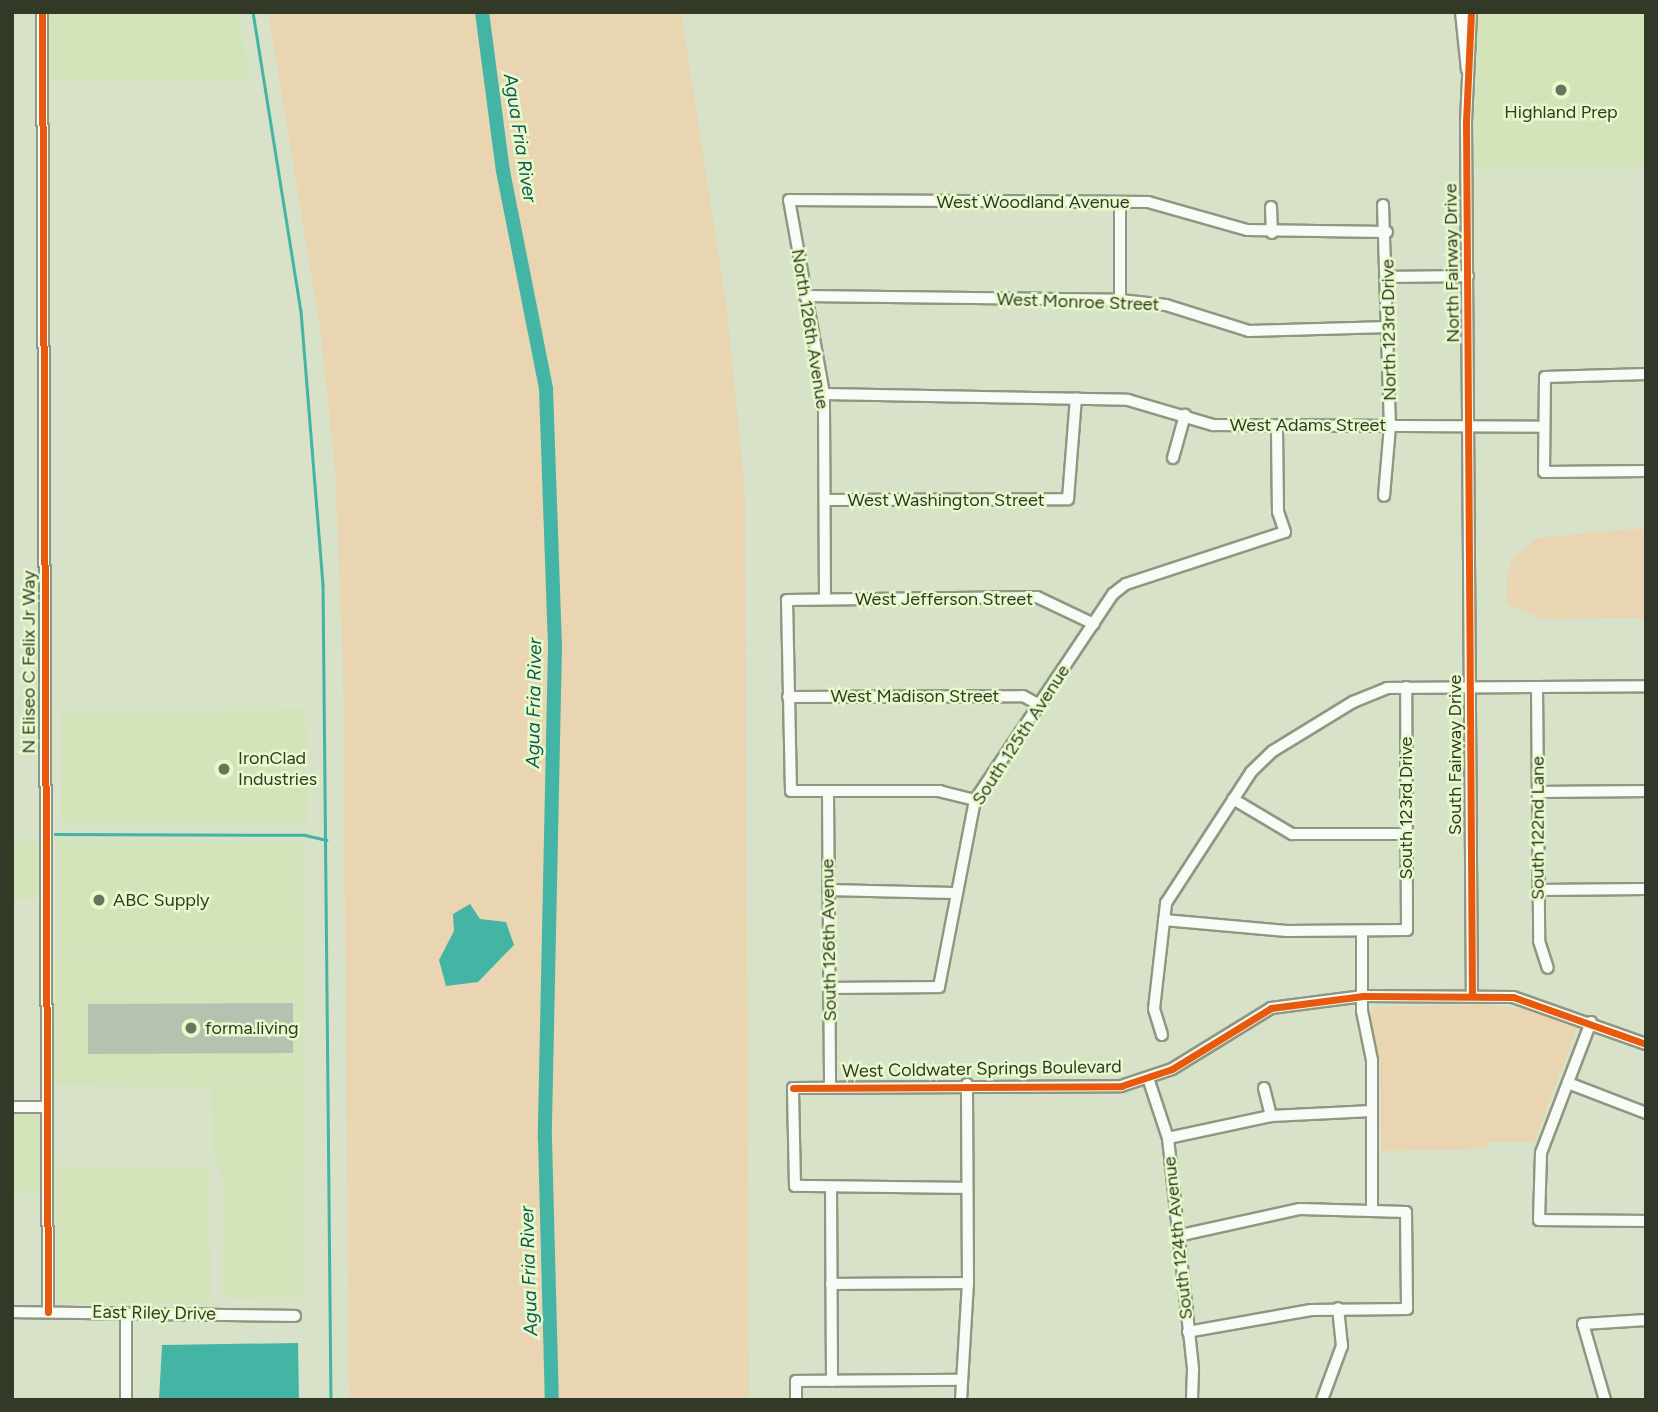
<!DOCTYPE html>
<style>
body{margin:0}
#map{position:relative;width:1658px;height:1412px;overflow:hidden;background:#d8e2c8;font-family:Figtree,sans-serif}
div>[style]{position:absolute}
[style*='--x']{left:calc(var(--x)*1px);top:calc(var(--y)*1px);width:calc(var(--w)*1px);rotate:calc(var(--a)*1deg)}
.built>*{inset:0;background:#d3e3ba}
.green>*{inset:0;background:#e9d5b1}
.water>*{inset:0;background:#44b4a4}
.stream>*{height:2.5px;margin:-1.25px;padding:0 1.25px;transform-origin:1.25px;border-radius:1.25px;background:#44b4a4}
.river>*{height:14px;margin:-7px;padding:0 7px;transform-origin:7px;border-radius:7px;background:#44b4a4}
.building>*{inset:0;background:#b6c2af}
.roads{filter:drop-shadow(2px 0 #8f9783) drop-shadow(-2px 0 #8f9783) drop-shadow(0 2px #8f9783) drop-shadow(0 -2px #8f9783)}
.minor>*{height:10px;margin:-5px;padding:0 5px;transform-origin:5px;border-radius:5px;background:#f9fbf7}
.cycleway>*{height:7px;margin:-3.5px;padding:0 3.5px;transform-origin:3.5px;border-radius:3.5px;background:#e8590c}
.dots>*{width:19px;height:19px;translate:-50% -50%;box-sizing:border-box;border:4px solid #e7facb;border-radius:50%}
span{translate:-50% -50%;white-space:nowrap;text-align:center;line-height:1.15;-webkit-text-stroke:5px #e7facb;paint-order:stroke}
.poi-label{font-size:18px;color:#323927}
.left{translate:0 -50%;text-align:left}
.street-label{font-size:18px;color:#323927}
.water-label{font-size:19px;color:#115952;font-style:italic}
.frame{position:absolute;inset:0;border:14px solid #323927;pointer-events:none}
</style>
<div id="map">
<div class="built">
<i style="clip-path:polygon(50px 12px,238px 12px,249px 81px,49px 81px)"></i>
<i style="clip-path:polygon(1478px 12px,1646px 12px,1646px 168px,1476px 169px)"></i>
<i style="clip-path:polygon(306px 709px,307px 825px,61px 822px,61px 712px)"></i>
<i style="clip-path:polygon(57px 840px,303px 841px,304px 953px,57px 954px)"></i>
<i style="clip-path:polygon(12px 841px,39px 841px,39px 899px,12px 899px)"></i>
<i style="clip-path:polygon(306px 955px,304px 1081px,210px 1080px,210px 1088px,54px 1084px,56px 957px)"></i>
<i style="clip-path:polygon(211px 1082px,304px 1082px,303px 1298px,228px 1299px,223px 1291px,223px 1184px,213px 1149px)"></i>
<i style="clip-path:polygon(12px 1115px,37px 1115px,40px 1122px,40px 1194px,12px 1194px)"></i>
<i style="clip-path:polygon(56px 1166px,209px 1167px,211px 1302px,64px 1303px,56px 1297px)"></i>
</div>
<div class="green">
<i style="clip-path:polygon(268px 12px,681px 12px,727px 310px,745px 495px,749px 1400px,349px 1400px,343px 666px,335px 469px,320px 328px)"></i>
<i style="clip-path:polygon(1630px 529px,1646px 529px,1646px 618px,1542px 619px,1507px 604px,1507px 575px,1513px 558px,1537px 538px)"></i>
<i style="clip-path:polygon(1485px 1005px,1528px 1009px,1577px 1028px,1534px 1142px,1489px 1142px,1488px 1149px,1381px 1151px,1380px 1066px,1370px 1017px,1376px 1007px)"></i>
</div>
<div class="water">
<i style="clip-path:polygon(470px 904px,480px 919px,506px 922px,514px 945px,478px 982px,446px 986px,439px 960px,454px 931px,453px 914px)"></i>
<i style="clip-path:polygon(298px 1343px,299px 1400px,159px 1400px,162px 1345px)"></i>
</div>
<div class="stream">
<i style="--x:253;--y:12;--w:303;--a:80.9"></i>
<i style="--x:301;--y:311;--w:274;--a:85.4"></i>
<i style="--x:323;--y:584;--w:816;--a:89.44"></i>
<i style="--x:55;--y:834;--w:250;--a:0.2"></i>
<i style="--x:305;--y:835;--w:22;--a:13"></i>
</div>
<div class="river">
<i style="--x:482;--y:12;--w:160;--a:82.5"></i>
<i style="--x:503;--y:171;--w:222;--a:78.8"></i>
<i style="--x:546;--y:389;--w:257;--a:88"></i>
<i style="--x:555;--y:646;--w:493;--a:91.2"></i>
<i style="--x:545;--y:1139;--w:261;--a:88.5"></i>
</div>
<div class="building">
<i style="clip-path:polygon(293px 1003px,293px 1053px,88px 1054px,88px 1004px)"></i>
</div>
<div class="roads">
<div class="minor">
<i style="--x:42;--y:12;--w:1300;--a:89.74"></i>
<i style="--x:1461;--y:12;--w:58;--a:84.1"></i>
<i style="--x:1471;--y:12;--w:110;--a:92.6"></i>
<i style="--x:1466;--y:122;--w:873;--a:89.61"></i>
<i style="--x:1120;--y:203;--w:97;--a:90"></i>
<i style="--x:1383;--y:205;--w:221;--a:88.2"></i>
<i style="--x:1390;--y:426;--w:70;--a:94.9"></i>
<i style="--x:1271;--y:207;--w:26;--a:88"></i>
<i style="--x:1388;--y:277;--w:80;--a:-0.7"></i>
<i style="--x:805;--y:296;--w:315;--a:0.7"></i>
<i style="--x:1120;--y:300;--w:46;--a:6.2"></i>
<i style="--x:1166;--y:305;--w:87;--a:17.4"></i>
<i style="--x:1249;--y:331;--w:140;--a:-1.6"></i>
<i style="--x:1646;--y:374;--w:101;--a:178.3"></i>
<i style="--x:1545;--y:377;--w:95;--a:90.6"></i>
<i style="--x:1544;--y:472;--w:102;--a:-0.6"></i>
<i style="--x:824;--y:394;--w:304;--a:1.1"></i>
<i style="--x:1128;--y:400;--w:89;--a:16.4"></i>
<i style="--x:1213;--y:425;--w:331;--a:0.3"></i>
<i style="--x:1173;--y:458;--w:45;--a:-74.4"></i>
<i style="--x:825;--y:500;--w:243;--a:-0.2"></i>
<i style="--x:1068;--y:499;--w:101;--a:-85.5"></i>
<i style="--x:825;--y:599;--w:205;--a:-90.3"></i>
<i style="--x:824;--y:394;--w:197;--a:-100.2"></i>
<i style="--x:789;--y:200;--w:359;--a:0.3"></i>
<i style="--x:1148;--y:202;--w:103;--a:15.8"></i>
<i style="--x:1247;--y:230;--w:140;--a:0.8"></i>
<i style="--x:1537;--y:687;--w:254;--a:89.5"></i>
<i style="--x:1539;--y:941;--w:28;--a:72"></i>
<i style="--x:788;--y:697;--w:235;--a:-0.2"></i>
<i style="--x:1023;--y:696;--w:18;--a:29"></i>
<i style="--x:828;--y:792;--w:295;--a:89.6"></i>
<i style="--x:1539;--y:792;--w:107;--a:-0.5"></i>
<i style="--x:1233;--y:799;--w:69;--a:30.7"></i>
<i style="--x:1292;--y:834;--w:114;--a:0"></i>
<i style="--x:975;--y:800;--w:36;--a:-166"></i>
<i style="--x:940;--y:791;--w:149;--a:180"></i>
<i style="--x:791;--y:791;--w:191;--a:-91.2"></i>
<i style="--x:787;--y:600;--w:250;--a:-0.7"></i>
<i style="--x:1037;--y:597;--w:63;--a:25.3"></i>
<i style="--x:828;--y:890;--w:126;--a:1.4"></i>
<i style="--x:1538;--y:890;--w:108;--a:-0.5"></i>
<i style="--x:1164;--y:920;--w:123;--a:5.1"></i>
<i style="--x:1287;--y:931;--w:120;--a:-0.5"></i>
<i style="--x:1407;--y:930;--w:243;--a:-90.2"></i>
<i style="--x:1362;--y:932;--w:79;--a:90"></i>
<i style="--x:1362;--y:1011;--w:50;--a:78.5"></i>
<i style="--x:1372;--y:1060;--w:148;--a:90"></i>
<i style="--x:831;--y:988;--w:108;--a:-0.5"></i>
<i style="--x:939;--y:987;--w:190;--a:-79.1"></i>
<i style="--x:975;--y:800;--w:248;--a:-56.2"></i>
<i style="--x:1113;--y:594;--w:16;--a:-38"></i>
<i style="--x:1126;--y:584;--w:167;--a:-18.1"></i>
<i style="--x:1285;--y:532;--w:21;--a:-109"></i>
<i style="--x:1278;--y:512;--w:86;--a:-90.7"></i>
<i style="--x:1591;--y:1022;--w:140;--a:110.9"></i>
<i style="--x:1541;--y:1153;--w:67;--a:91.7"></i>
<i style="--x:1539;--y:1220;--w:107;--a:0.5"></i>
<i style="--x:1162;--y:1035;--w:27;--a:-107"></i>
<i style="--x:1154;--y:1009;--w:107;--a:-83.5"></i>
<i style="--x:1166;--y:903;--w:156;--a:-57"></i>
<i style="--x:1251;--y:772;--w:30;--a:-44"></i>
<i style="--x:1273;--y:751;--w:94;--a:-31.5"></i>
<i style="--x:1353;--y:702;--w:37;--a:-22"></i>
<i style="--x:1387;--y:688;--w:259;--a:-0.4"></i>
<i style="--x:1148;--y:1078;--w:63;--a:71.6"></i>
<i style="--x:1168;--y:1138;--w:233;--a:83.8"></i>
<i style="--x:1193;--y:1370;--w:30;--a:92"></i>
<i style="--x:1568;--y:1083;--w:84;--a:21"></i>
<i style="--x:1264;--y:1088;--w:29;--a:76"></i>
<i style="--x:12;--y:1107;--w:35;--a:0"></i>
<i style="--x:1168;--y:1138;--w:105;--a:-12.1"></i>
<i style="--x:1271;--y:1116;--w:101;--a:-2.8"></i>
<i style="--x:831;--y:1187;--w:194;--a:89.7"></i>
<i style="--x:967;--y:1188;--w:172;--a:-179.3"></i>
<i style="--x:795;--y:1186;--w:98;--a:-91.2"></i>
<i style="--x:793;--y:1088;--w:328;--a:-0.3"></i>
<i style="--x:1121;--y:1086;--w:54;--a:-18.4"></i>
<i style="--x:1172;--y:1069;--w:116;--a:-31.6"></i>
<i style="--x:1271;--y:1008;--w:93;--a:-7.4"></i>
<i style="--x:1363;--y:996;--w:150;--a:0.4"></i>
<i style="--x:1513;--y:997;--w:141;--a:19.5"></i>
<i style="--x:1177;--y:1236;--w:126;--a:-12.4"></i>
<i style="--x:1300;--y:1209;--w:106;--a:1.6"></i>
<i style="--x:1406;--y:1212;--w:97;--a:89.4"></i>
<i style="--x:1407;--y:1309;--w:96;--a:179.4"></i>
<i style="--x:1311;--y:1310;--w:125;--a:169.9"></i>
<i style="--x:831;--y:1284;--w:137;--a:-0.4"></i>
<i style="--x:12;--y:1312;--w:283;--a:0.8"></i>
<i style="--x:126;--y:1400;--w:87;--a:-90"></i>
<i style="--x:796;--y:1400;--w:19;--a:-90"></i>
<i style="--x:796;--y:1381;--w:163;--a:-0.4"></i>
<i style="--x:961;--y:1400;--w:117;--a:-86.6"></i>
<i style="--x:968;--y:1283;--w:199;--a:-90.3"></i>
<i style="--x:1322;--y:1400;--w:58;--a:-69.7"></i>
<i style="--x:1342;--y:1346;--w:38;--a:-96"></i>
<i style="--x:1605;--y:1400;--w:79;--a:-106.1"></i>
<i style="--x:1583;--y:1324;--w:63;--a:-3.6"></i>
</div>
</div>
<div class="cycleway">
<i style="--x:42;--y:12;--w:1300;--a:89.74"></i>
<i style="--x:1471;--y:12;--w:110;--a:92.6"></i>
<i style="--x:1466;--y:122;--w:873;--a:89.61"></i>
<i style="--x:793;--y:1088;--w:328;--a:-0.3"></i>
<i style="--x:1121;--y:1086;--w:54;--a:-18.4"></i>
<i style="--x:1172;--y:1069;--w:116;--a:-31.6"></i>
<i style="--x:1271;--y:1008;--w:93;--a:-7.4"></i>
<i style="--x:1363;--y:996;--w:150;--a:0.4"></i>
<i style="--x:1513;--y:997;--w:141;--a:19.5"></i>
</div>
<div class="dots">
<i style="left:1561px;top:90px;background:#6c745f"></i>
<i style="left:224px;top:769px;background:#6c745f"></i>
<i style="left:99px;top:900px;background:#6c745f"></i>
<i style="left:191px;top:1028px;background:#6c745f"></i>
</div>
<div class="poi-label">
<span style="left:1561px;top:112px">Highland Prep</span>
<span class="left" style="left:238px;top:769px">IronClad<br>Industries</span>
<span class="left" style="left:113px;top:900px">ABC Supply</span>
<span class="left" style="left:205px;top:1028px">forma.living</span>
</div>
<div class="street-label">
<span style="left:1033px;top:202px">West Woodland Avenue</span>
<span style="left:1452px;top:263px;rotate:-91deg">North Fairway Drive</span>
<span style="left:1078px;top:302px;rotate:2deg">West Monroe Street</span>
<span style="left:810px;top:329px;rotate:81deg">North 126th Avenue</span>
<span style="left:1389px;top:330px;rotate:-91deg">North 123rd Drive</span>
<span style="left:1308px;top:425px">West Adams Street</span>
<span style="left:946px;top:500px">West Washington Street</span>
<span style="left:944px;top:599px">West Jefferson Street</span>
<span style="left:29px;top:662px;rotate:-90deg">N Eliseo C Felix Jr Way</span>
<span style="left:915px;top:696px">West Madison Street</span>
<span style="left:1021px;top:735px;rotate:-57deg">South 125th Avenue</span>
<span style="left:1455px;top:755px;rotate:-90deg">South Fairway Drive</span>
<span style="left:1406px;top:808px;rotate:-90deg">South 123rd Drive</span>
<span style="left:1538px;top:828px;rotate:-90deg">South 122nd Lane</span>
<span style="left:829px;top:940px;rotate:-91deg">South 126th Avenue</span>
<span style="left:982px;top:1069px;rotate:-1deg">West Coldwater Springs Boulevard</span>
<span style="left:1178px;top:1238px;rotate:-96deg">South 124th Avenue</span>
<span style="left:154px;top:1313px;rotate:1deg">East Riley Drive</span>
</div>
<div class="water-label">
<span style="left:520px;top:138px;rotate:81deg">Agua Fria River</span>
<span style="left:534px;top:703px;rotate:-89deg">Agua Fria River</span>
<span style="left:529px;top:1271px;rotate:-92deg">Agua Fria River</span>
</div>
<div class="frame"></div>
</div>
